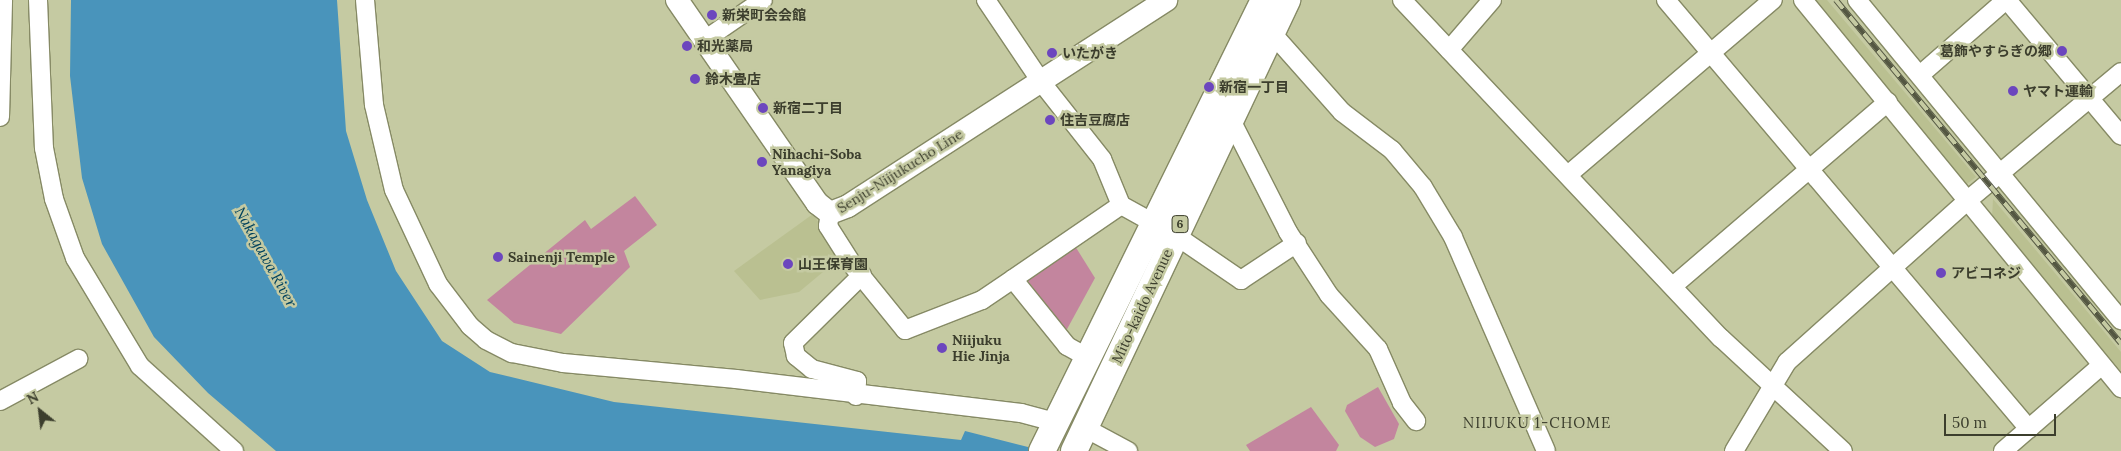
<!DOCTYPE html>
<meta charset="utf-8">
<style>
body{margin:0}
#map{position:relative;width:2121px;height:451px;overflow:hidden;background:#c5caa2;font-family:Lora,"Noto Sans JP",serif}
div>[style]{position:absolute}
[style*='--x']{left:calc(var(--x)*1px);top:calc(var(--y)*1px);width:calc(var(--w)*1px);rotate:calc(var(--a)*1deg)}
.built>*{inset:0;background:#bac091}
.green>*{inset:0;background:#c3859e}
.water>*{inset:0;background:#4994bb}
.roads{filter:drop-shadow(1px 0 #868a65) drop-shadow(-1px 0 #868a65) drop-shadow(0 1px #868a65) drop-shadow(0 -1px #868a65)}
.minor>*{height:18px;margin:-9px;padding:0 9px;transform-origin:9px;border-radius:9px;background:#fff}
.major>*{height:22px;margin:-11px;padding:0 11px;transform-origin:11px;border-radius:11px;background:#fff}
.highway>*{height:26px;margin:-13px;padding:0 13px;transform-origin:13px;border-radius:13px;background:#fff}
.rail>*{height:5.5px;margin-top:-2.75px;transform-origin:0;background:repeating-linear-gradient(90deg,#c5caa2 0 11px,#545742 0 22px);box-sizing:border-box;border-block:1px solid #545742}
.dots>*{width:14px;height:14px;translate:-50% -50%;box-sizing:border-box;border:2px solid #c5caa2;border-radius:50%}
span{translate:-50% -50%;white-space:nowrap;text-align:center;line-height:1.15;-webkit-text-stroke:5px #c5caa2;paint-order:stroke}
.shield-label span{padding:1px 4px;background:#c5caa2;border:1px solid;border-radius:4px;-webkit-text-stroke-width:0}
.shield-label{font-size:12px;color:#3c3e2d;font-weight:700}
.poi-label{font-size:14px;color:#3c3e2d;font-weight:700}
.left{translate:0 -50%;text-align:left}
.right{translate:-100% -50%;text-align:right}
.street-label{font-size:14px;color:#3c3e2d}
.water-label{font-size:15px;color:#00415c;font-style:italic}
.neighbourhood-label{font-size:15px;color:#3c3e2d;letter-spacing:1px}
.north{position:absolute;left:15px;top:386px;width:50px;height:50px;-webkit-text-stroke:4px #c5caa2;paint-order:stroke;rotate:331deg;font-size:14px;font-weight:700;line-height:20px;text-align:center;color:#3c3e2d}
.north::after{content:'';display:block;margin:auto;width:18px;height:22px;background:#3c3e2d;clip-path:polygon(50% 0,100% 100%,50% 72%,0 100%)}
.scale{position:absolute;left:1944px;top:414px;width:112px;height:22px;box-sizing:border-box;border:2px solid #3c3e2d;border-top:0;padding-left:6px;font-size:15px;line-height:18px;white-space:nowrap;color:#3c3e2d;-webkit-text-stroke:4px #c5caa2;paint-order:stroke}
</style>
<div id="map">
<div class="built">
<i style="clip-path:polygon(1811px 0,1827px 0,1976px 177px,1964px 186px)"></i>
<i style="clip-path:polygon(1993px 199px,2121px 352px,2121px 371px,1992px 219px)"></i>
<i style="clip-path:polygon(813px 214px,841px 257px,799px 292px,760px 300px,734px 271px)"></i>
</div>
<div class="green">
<i style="clip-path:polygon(635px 196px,657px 225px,624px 251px,630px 267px,561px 334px,514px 323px,487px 300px,585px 220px,591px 229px)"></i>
<i style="clip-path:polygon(1075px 246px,1095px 278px,1066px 331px,1028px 281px,1029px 276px)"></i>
<i style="clip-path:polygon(1378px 387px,1399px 424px,1394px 439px,1375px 447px,1360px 437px,1345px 411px,1347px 405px)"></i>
<i style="clip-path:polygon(1311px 407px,1339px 445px,1336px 451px,1250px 451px,1246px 445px)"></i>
</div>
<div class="water">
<i style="clip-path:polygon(71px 0,337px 0,346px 131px,367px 200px,396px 271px,442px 341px,490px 372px,614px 402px,961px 440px,965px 431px,1044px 451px,276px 451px,208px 393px,154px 337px,102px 244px,82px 178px,70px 76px)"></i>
</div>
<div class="roads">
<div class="minor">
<i style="--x:38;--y:0;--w:148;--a:87.7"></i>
<i style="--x:44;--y:148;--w:52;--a:78.9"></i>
<i style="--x:54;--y:199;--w:63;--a:70.4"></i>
<i style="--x:75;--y:258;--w:126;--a:59"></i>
<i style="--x:140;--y:366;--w:127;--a:42.1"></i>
<i style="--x:365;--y:0;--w:105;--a:85.1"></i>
<i style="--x:374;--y:105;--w:87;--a:76.8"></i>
<i style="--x:394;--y:190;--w:104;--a:64.9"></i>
<i style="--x:438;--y:284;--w:53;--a:52.7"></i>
<i style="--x:470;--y:326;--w:21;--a:41"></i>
<i style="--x:486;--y:340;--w:29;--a:27"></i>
<i style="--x:512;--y:353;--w:52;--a:11.1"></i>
<i style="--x:563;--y:363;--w:174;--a:5.3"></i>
<i style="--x:736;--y:379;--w:287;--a:6.8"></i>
<i style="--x:1021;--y:413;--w:35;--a:15"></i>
<i style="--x:986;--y:0;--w:100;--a:56"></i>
<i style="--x:1042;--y:83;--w:97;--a:51.7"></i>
<i style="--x:1102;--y:159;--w:50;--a:67.6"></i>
<i style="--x:1402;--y:0;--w:465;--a:46.7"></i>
<i style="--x:1721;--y:338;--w:166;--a:42.8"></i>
<i style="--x:1666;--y:0;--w:562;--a:49.76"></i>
<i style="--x:1803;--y:0;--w:502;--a:50.66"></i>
<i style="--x:1857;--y:0;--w:415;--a:50.5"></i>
<i style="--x:2007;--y:0;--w:177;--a:50"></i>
<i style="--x:1271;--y:32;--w:107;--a:48.4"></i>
<i style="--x:1342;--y:112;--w:63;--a:37.2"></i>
<i style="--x:1392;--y:150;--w:48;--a:50"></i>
<i style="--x:1423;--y:187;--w:58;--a:59"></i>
<i style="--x:1453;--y:237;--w:233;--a:66.5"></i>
<i style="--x:706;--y:39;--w:69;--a:-34.4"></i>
<i style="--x:1449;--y:50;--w:66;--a:-49.3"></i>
<i style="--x:1920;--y:75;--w:114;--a:-41.1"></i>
<i style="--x:0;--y:117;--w:117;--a:-88.5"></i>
<i style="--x:1230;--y:118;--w:128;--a:63"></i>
<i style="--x:1288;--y:232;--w:75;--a:56.9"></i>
<i style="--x:1329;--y:295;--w:73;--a:47.8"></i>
<i style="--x:1378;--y:349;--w:59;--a:66"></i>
<i style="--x:1402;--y:403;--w:23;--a:52"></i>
<i style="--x:1569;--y:174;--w:268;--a:-40.5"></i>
<i style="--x:830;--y:213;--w:13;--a:99"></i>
<i style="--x:828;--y:226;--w:49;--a:57.6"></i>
<i style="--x:854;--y:267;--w:81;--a:51"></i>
<i style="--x:905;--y:330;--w:83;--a:-21.3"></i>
<i style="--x:982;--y:300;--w:37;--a:-34"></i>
<i style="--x:1013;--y:279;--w:86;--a:51.1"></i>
<i style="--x:1067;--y:346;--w:23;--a:29"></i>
<i style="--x:1175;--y:235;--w:80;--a:34.3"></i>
<i style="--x:1241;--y:280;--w:67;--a:-33.5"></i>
<i style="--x:1013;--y:279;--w:131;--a:-34.4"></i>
<i style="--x:1121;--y:205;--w:39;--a:29"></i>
<i style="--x:1673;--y:286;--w:283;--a:-40.6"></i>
<i style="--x:856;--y:396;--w:15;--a:-86"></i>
<i style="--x:857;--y:381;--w:47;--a:-165.1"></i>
<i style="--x:812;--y:369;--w:21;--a:-141"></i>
<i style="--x:796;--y:356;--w:13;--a:-103"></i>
<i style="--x:793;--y:343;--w:97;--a:-44.6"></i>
<i style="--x:0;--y:401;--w:89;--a:-28.3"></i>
<i style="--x:1085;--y:428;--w:49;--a:28.1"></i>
<i style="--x:1734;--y:451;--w:104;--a:-59.2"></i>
<i style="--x:1787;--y:362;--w:243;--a:-41.8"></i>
<i style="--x:1968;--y:200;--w:199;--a:-39.9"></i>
<i style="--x:2003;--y:451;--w:131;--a:-41"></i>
</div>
<div class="major">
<i style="--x:677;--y:0;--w:247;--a:55.4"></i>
<i style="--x:817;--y:203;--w:16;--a:38"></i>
<i style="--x:830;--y:213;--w:19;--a:-21"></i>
<i style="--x:848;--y:206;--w:379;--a:-32.9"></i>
</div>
<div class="highway">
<i style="--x:1042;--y:451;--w:503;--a:-63.79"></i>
<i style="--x:1074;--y:451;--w:499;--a:-64.7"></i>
</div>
</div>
<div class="rail">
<i style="--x:1836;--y:0;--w:446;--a:50.3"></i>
</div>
<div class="dots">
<i style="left:712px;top:15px;background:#6c46be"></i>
<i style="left:687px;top:46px;background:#6c46be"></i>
<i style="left:2062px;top:51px;background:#6c46be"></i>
<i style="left:1052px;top:53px;background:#6c46be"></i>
<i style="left:695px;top:79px;background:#6c46be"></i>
<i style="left:1209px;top:87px;background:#6c46be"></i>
<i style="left:2013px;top:91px;background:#6c46be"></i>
<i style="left:763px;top:108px;background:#6c46be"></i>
<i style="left:1050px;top:120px;background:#6c46be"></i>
<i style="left:762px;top:162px;background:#6c46be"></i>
<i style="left:498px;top:257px;background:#6c46be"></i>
<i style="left:788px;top:264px;background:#6c46be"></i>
<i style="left:1941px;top:273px;background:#6c46be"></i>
<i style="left:942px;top:348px;background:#6c46be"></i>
</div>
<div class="shield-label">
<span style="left:1180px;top:224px">6</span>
</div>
<div class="poi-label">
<span class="left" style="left:722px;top:15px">新栄町会会館</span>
<span class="left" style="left:697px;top:46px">和光薬局</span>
<span class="right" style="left:2052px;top:51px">葛飾やすらぎの郷</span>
<span class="left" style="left:1062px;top:53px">いたがき</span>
<span class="left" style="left:705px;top:79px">鈴木畳店</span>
<span class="left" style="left:1219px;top:87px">新宿一丁目</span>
<span class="left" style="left:2023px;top:91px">ヤマト運輸</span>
<span class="left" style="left:773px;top:108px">新宿二丁目</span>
<span class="left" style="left:1060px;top:120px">住吉豆腐店</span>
<span class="left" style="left:772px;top:162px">Nihachi-Soba<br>Yanagiya</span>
<span class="left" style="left:508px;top:257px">Sainenji Temple</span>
<span class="left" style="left:798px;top:264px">山王保育園</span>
<span class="left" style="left:1951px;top:273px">アビコネジ</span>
<span class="left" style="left:952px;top:348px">Niijuku<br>Hie Jinja</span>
</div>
<div class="street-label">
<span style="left:900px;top:171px;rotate:-32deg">Senju-Niijukucho Line</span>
<span style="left:1142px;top:306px;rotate:-65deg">Mito-kaido Avenue</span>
</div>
<div class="water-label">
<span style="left:266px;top:257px;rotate:61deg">Nakagawa River</span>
</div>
<div class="neighbourhood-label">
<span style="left:1537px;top:423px">NIIJUKU 1-CHOME</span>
</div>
<div class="north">N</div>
<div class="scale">50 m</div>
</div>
